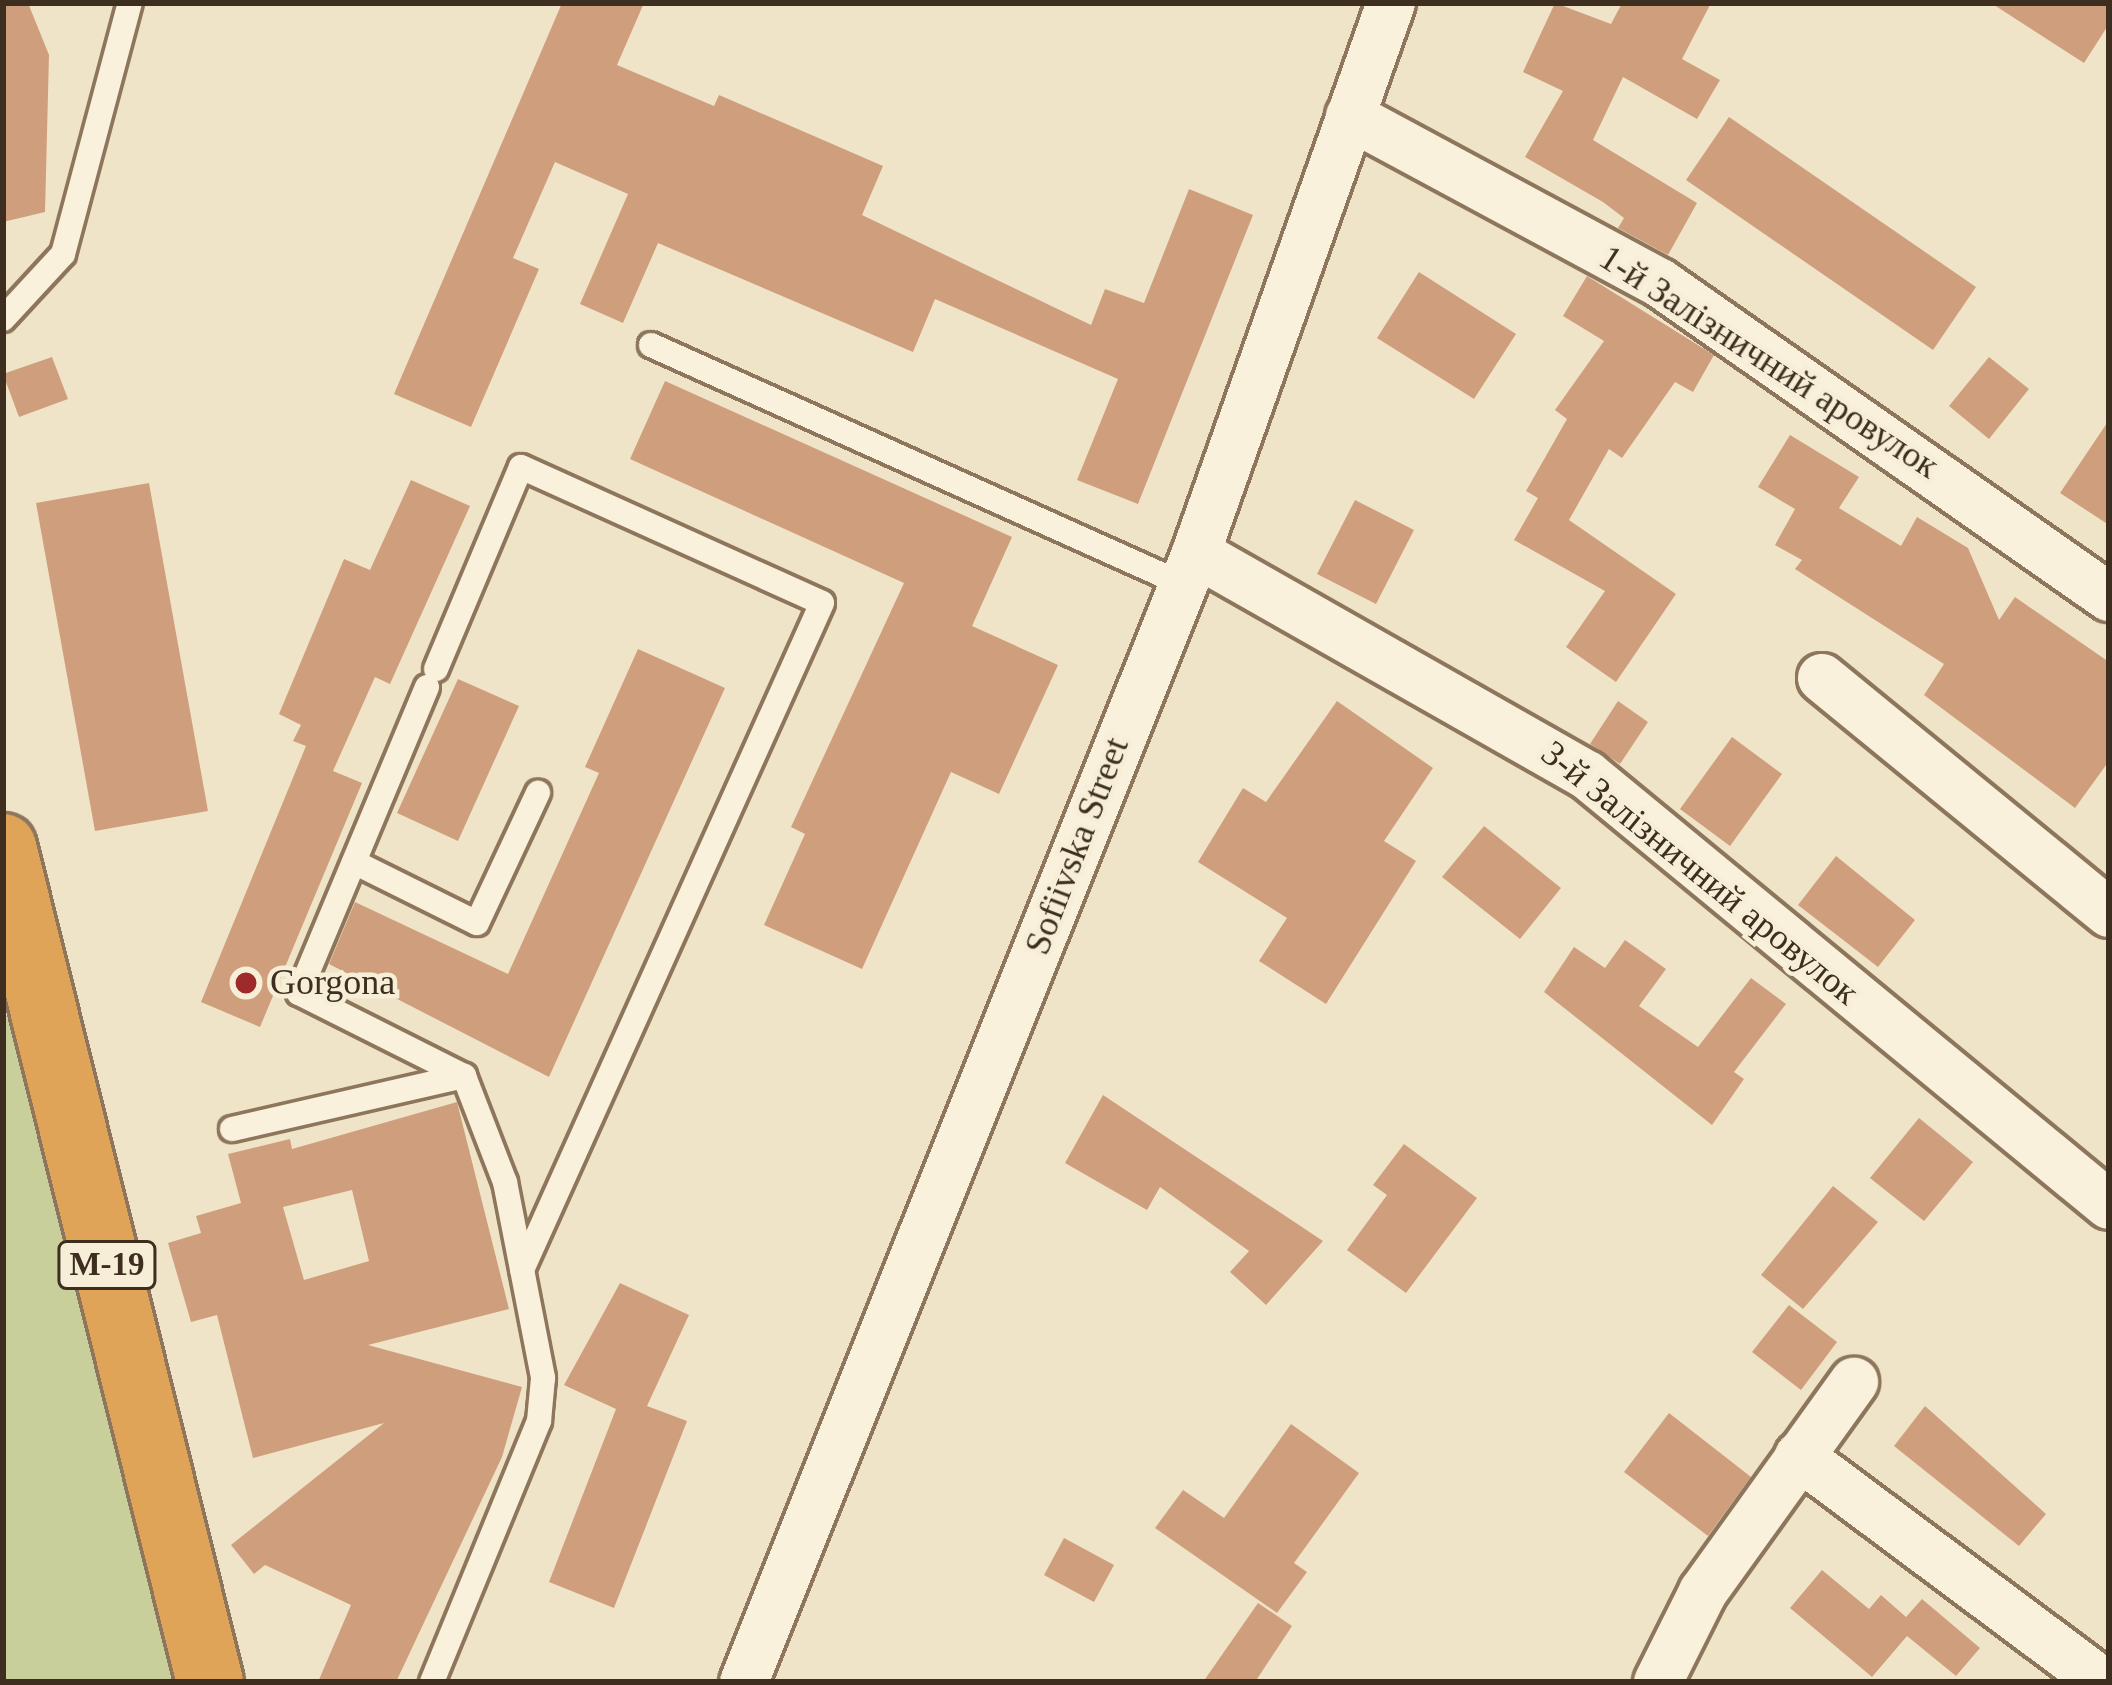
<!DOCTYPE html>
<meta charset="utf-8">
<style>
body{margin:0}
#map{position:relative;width:2112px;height:1685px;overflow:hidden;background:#f0e4c8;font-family:Georgia,serif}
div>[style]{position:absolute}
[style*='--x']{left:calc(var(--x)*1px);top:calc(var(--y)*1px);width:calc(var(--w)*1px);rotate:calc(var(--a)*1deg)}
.green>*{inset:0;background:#c9cf9b}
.building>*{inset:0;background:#cf9f7d}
.roads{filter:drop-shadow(3px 0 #8d765c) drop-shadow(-3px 0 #8d765c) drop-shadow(0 3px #8d765c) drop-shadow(0 -3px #8d765c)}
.lane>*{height:24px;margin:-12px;padding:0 12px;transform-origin:12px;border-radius:12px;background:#faf1dc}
.street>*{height:48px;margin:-24px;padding:0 24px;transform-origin:24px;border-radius:24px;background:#faf1dc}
.highway>*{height:66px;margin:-33px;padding:0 33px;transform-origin:33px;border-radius:33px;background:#e0a458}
.dots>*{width:33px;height:33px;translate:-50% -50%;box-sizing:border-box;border:6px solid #f7eed8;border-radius:50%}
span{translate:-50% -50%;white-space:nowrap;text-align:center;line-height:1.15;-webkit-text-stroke:9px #f7eed8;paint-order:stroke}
.shield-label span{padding:3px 9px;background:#f7eed8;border:3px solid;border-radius:9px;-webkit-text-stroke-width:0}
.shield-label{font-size:33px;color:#3d2e20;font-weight:700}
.street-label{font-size:36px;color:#3d2e20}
.poi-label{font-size:36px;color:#3d2e20}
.left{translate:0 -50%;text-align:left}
.frame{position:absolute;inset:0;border:6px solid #3d2e20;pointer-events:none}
</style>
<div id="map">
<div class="green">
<i style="clip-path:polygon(3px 1012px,11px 1019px,189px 1682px,3px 1682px)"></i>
</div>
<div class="building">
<i style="clip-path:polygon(3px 3px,28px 3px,49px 55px,45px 212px,3px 222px)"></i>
<i style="clip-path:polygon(562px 3px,644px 3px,617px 65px,714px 106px,719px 95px,883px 166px,862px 215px,1091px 325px,1105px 289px,1144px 303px,1189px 189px,1253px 215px,1138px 504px,1077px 480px,1118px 379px,935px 299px,913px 352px,658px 243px,623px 323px,580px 304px,628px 194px,555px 162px,513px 258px,539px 269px,471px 427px,394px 394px)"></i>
<i style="clip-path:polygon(1555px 3px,1611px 24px,1622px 3px,1711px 3px,1682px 59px,1720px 80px,1697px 119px,1623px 77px,1593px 140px,1697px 203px,1668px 255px,1618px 228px,1624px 218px,1603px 202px,1525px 157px,1563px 91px,1523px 72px)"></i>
<i style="clip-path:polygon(1991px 3px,2109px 3px,2109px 24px,2084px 63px)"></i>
<i style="clip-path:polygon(1729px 117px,1976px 287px,1933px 350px,1686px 180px)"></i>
<i style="clip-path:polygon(1419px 272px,1516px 334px,1474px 399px,1377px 338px)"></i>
<i style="clip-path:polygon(1587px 276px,1714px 355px,1693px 392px,1675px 382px,1622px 458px,1609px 449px,1569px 520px,1676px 594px,1616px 682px,1566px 647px,1605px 591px,1514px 540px,1538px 498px,1526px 491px,1567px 419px,1555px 410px,1604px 341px,1563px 316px)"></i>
<i style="clip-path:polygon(52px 357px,68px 399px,19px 417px,3px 374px)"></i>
<i style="clip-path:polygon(1989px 357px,2029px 389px,1989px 439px,1949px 406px)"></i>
<i style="clip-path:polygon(665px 381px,1012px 537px,972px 626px,1058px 665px,999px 794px,951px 772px,862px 969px,764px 925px,805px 834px,791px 827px,904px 583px,630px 459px)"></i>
<i style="clip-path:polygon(2109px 420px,2109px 525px,2060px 493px)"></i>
<i style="clip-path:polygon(1790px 435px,1859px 477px,1839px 508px,1901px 546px,1917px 517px,1968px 548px,1999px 620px,2015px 597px,2109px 662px,2109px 761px,2075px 808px,1924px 695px,1944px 664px,1795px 569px,1802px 560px,1775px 545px,1795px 509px,1758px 487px)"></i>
<i style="clip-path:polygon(411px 480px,470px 506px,390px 684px,375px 677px,333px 771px,362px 783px,260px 1027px,201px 1002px,306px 746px,293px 741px,301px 725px,279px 714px,344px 559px,370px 570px)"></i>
<i style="clip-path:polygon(149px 483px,208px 811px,95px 831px,36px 503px)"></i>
<i style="clip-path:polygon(1355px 500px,1414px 530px,1376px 604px,1317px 574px)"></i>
<i style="clip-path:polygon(638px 649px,725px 688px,549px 1077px,329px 964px,355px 902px,508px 974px,599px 773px,585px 767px)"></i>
<i style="clip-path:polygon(458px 679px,519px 706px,458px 841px,397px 813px)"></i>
<i style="clip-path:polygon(1337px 701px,1433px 768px,1384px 841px,1416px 861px,1326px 1004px,1259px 961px,1287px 918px,1198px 862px,1243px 788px,1266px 802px)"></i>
<i style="clip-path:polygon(1618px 701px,1648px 722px,1620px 764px,1590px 744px)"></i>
<i style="clip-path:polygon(1732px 737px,1782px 774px,1730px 846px,1680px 809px)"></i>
<i style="clip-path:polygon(1484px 826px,1561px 888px,1520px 939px,1442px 877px)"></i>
<i style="clip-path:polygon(1836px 856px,1915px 920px,1878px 967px,1798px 905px)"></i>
<i style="clip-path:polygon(1625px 940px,1666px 969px,1639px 1006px,1698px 1047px,1751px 978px,1786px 1004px,1734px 1072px,1744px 1079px,1712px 1125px,1544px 992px,1574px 947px,1605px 968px)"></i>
<i style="clip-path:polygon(1103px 1095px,1323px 1241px,1266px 1305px,1230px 1272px,1249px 1251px,1160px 1187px,1147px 1210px,1065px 1163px)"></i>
<i style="clip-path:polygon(evenodd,457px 1102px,509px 1309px,368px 1345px,522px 1387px,502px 1457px,396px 1682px,318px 1682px,351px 1605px,265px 1565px,254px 1574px,231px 1545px,384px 1423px,253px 1458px,217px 1315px,191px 1322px,168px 1243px,201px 1233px,196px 1216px,241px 1203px,228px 1154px,290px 1139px,292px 1149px,457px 1102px,352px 1190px,369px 1261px,304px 1280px,283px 1207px,352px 1190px)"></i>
<i style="clip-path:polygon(1919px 1118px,1973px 1162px,1924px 1221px,1870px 1178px)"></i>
<i style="clip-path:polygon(1404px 1144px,1477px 1198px,1406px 1293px,1347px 1250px,1387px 1195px,1373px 1185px)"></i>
<i style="clip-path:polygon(1833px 1186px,1878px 1222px,1803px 1309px,1761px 1275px)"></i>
<i style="clip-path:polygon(620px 1283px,689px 1315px,647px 1406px,687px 1421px,614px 1608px,549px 1582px,616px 1409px,564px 1385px)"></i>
<i style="clip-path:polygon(1789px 1305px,1837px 1342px,1801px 1390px,1752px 1352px)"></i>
<i style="clip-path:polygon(1925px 1406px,2046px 1514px,2019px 1546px,1894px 1446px)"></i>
<i style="clip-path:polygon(1669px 1413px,1751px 1477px,1708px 1536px,1624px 1472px)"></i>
<i style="clip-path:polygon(1291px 1424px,1359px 1473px,1294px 1563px,1307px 1572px,1277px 1613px,1155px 1528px,1183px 1490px,1224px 1518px)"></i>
<i style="clip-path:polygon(1064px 1538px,1114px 1565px,1094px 1602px,1044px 1575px)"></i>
<i style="clip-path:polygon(1822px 1570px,1869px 1609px,1881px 1595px,1906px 1617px,1922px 1599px,1980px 1648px,1956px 1676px,1907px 1636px,1872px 1677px,1790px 1608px)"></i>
<i style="clip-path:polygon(1258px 1603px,1292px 1626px,1255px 1682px,1203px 1682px)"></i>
</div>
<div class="roads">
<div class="lane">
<i style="--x:3;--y:319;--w:88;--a:-47.3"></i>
<i style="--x:63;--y:254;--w:260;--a:-75.1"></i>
<i style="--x:651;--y:345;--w:580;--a:24.22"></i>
<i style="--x:436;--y:669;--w:219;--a:-67.2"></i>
<i style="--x:521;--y:467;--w:330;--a:24.3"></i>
<i style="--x:822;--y:603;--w:731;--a:114.22"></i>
<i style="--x:427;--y:687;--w:332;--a:112.7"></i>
<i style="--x:299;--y:993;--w:185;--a:26.7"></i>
<i style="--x:464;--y:1076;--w:114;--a:68.9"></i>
<i style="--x:505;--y:1182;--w:200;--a:79"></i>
<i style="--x:543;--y:1378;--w:43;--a:95.3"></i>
<i style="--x:539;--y:1421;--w:282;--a:112.3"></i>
<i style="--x:354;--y:862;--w:137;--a:26.4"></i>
<i style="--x:477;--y:923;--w:144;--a:-64.9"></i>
<i style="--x:232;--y:1129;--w:238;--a:-12.9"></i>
</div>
<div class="street">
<i style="--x:1350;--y:116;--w:352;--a:28.3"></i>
<i style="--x:1660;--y:283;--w:548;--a:34.97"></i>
<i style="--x:1196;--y:553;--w:450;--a:29.6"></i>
<i style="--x:1587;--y:775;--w:676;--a:39.48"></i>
<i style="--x:1822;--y:678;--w:371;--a:39.3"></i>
<i style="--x:1799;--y:1456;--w:378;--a:36.7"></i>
<i style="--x:744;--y:1682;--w:1216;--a:-68.18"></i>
<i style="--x:1196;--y:553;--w:584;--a:-70.48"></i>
<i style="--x:1658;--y:1682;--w:101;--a:-63.4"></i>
<i style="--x:1703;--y:1592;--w:259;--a:-54.3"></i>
</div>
<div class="highway">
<i style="--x:3;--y:847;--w:860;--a:76.08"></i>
</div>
</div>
<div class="dots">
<i style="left:246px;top:983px;background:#9e2a2b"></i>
</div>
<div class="shield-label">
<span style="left:107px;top:1265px">М-19</span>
</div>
<div class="street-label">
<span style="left:1769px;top:362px;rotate:33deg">1-й Залізничний аровулок</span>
<span style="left:1077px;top:846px;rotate:-69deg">Sofiivska Street</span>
<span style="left:1700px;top:873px;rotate:39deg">3-й Залізничний аровулок</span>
</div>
<div class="poi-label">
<span class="left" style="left:270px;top:983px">Gorgona</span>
</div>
<div class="frame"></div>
</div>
